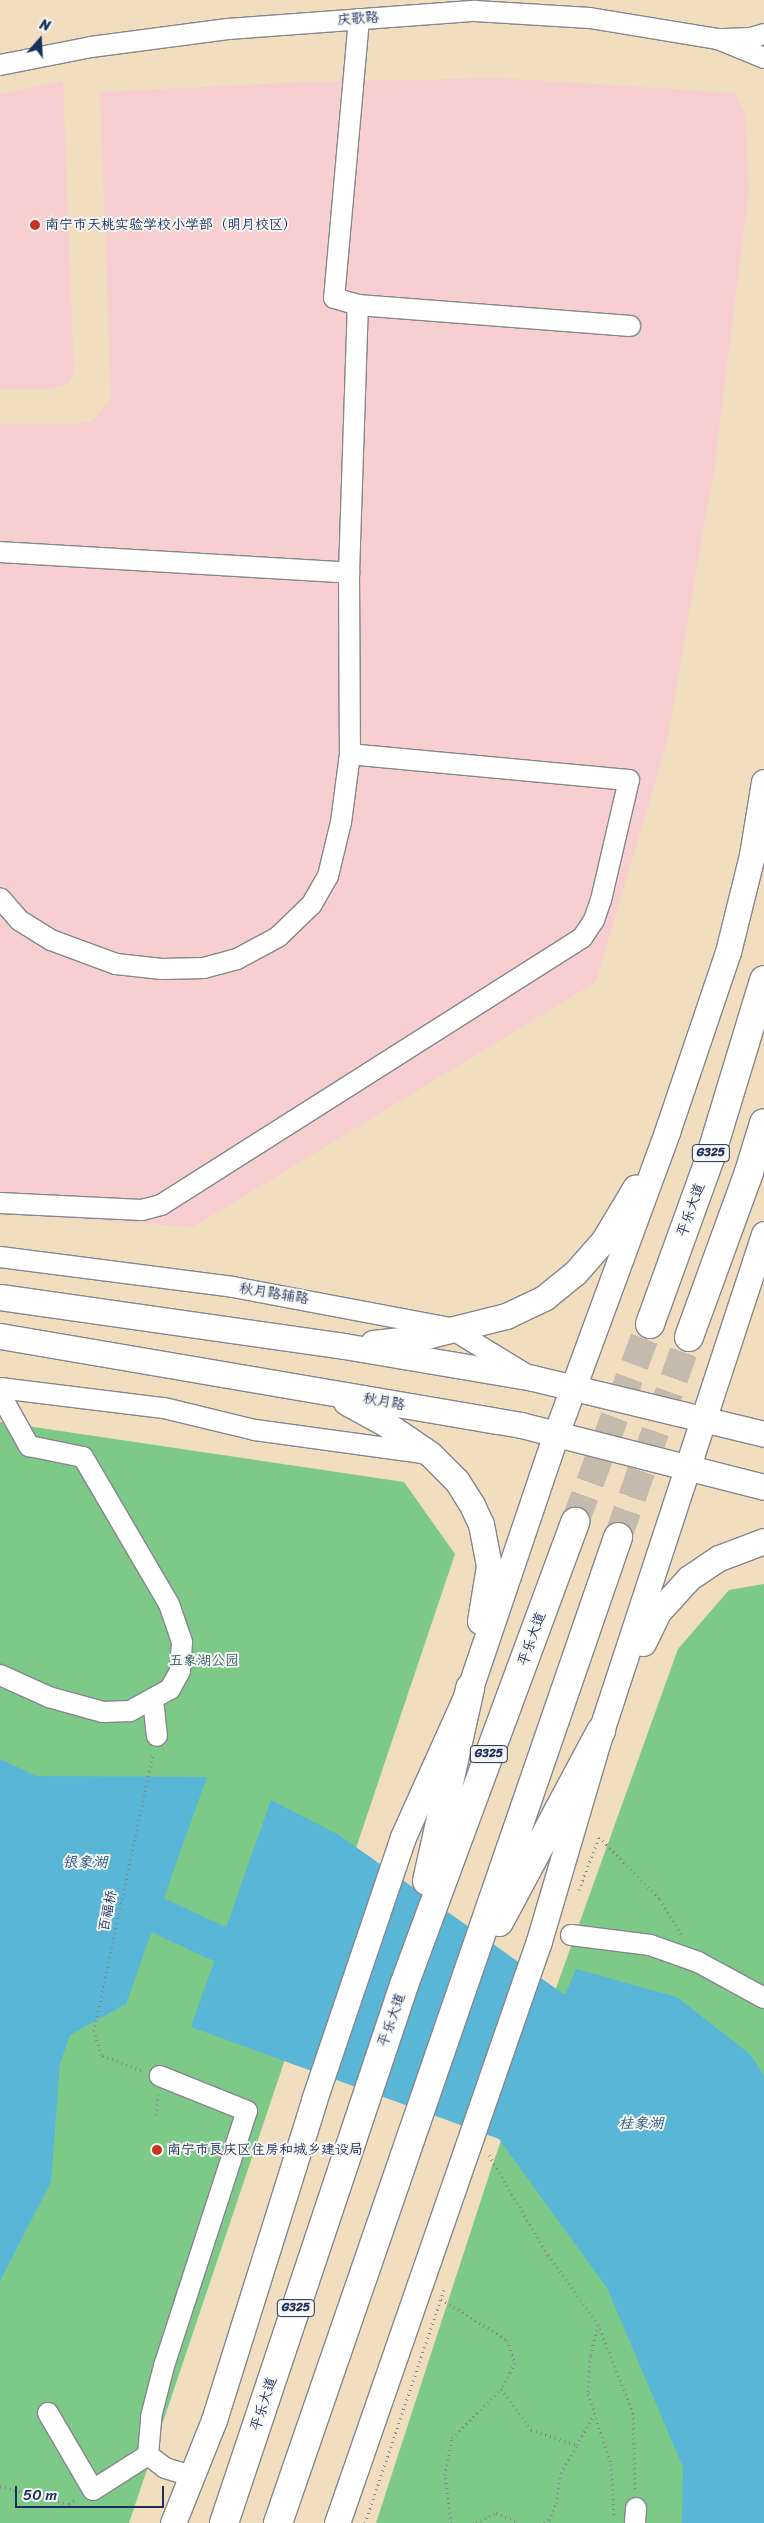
<!DOCTYPE html>
<meta charset="utf-8">
<style>
body{margin:0}
#map{position:relative;width:764px;height:2523px;overflow:hidden;background:#f0debf;font-family:Sriracha,"LXGW WenKai TC",sans-serif}
div>[style]{position:absolute}
[style*='--x']{left:calc(var(--x)*1px);top:calc(var(--y)*1px);width:calc(var(--w)*1px);rotate:calc(var(--a)*1deg)}
.built>*{inset:0;background:#f7cfd0}
.green>*{inset:0;background:#7dc987}
.water>*{inset:0;background:#59b6d7}
.river>*{height:36px;margin:-18px;padding:0 18px;transform-origin:18px;border-radius:18px;background:#59b6d7}
.highway-tunnel>*{height:28px;margin-top:-14px;transform-origin:0;background:repeating-linear-gradient(90deg,#c5bbac 0 28px,transparent 0 42px)}
.path>*{height:3px;margin-top:-1.5px;transform-origin:0;background:repeating-linear-gradient(90deg,#86868e 0 1px,transparent 0 5px)}
.roads{filter:drop-shadow(1px 0 #86868e) drop-shadow(-1px 0 #86868e) drop-shadow(0 1px #86868e) drop-shadow(0 -1px #86868e)}
.minor>*{height:20px;margin:-10px;padding:0 10px;transform-origin:10px;border-radius:10px;background:#fff}
.major>*{height:25px;margin:-12.5px;padding:0 12.5px;transform-origin:12.5px;border-radius:12.5px;background:#fff}
.highway>*{height:28px;margin:-14px;padding:0 14px;transform-origin:14px;border-radius:14px;background:#fff}
.dots>*{width:14px;height:14px;translate:-50% -50%;box-sizing:border-box;border:2px solid #f6f6f2;border-radius:50%}
span{translate:-50% -50%;white-space:nowrap;text-align:center;line-height:1.15;-webkit-text-stroke:4px #f6f6f2;paint-order:stroke}
.shield-label span{padding:1px 4px;background:#f6f6f2;border:1px solid;border-radius:4px;-webkit-text-stroke-width:0}
.shield-label{font-size:12px;color:#1b2f5e;font-weight:700}
.street-label{font-size:14px;color:#1b2f5e}
.poi-label{font-size:14px;color:#1b2f5e}
.left{translate:0 -50%;text-align:left}
.park-label{font-size:14px;color:#385d6a}
.water-label{font-size:15px;color:#2e5882;font-style:italic}
.north{position:absolute;left:15px;top:15px;width:50px;height:50px;-webkit-text-stroke:4px #f6f6f2;paint-order:stroke;rotate:19deg;font-size:14px;font-weight:700;line-height:20px;text-align:center;color:#1b2f5e}
.north::after{content:'';display:block;margin:auto;width:18px;height:22px;background:#1b2f5e;clip-path:polygon(50% 0,100% 100%,50% 72%,0 100%)}
.scale{position:absolute;left:15px;top:2486px;width:149px;height:22px;box-sizing:border-box;border:2px solid #1b2f5e;border-top:0;padding-left:6px;font-size:15px;line-height:18px;white-space:nowrap;color:#1b2f5e;-webkit-text-stroke:4px #f6f6f2;paint-order:stroke}
</style>
<div id="map">
<div class="built">
<i style="clip-path:polygon(499px 78px,735px 93px,745px 114px,749px 190px,715px 463px,667px 742px,596px 982px,193px 1227px,0 1214px,0 424px,75px 424px,92px 421px,111px 398px,100px 92px,305px 82px)"></i>
<i style="clip-path:polygon(63px 81px,74px 372px,68px 384px,53px 389px,0 389px,0 94px)"></i>
</div>
<div class="green">
<i style="clip-path:polygon(0 1422px,404px 1482px,455px 1554px,129px 2523px,0 2523px)"></i>
<i style="clip-path:polygon(764px 1584px,764px 2523px,376px 2523px,492px 2166px,678px 1649px,729px 1590px)"></i>
</div>
<div class="water">
<i style="clip-path:polygon(0 1759px,36px 1776px,207px 1777px,126px 2004px,70px 2035px,60px 2064px,51px 2182px,0 2281px)"></i>
<i style="clip-path:polygon(271px 1800px,339px 1835px,565px 1995px,576px 1969px,677px 1997px,751px 2055px,764px 2076px,764px 2523px,682px 2523px,683px 2467px,607px 2288px,499px 2139px,191px 2027px)"></i>
</div>
<div class="river">
<i style="--x:112;--y:1894;--w:169;--a:24.9"></i>
</div>
<div class="highway-tunnel">
<i style="--x:575;--y:1522;--w:212;--a:-69.3"></i>
<i style="--x:618;--y:1537;--w:212;--a:-70.5"></i>
</div>
<div class="path">
<i style="--x:579;--y:1890;--w:57;--a:-69.3"></i>
<i style="--x:599;--y:1837;--w:87;--a:45.5"></i>
<i style="--x:660;--y:1899;--w:42;--a:58.6"></i>
<i style="--x:141;--y:2070;--w:43;--a:-159.4"></i>
<i style="--x:101;--y:2055;--w:25;--a:-106"></i>
<i style="--x:94;--y:2031;--w:283;--a:-78"></i>
<i style="--x:156;--y:2115;--w:20;--a:-84"></i>
<i style="--x:489;--y:2155;--w:116;--a:59.5"></i>
<i style="--x:548;--y:2255;--w:85;--a:54.1"></i>
<i style="--x:598;--y:2324;--w:96;--a:68.5"></i>
<i style="--x:633;--y:2413;--w:77;--a:88.5"></i>
<i style="--x:441;--y:2299;--w:78;--a:31.8"></i>
<i style="--x:507;--y:2340;--w:24;--a:71"></i>
<i style="--x:515;--y:2363;--w:30;--a:118"></i>
<i style="--x:501;--y:2389;--w:51;--a:53.8"></i>
<i style="--x:531;--y:2430;--w:48;--a:18.1"></i>
<i style="--x:577;--y:2445;--w:33;--a:-61"></i>
<i style="--x:598;--y:2325;--w:32;--a:104"></i>
<i style="--x:590;--y:2356;--w:38;--a:93"></i>
<i style="--x:588;--y:2394;--w:74;--a:71.8"></i>
<i style="--x:611;--y:2464;--w:54;--a:86.8"></i>
<i style="--x:0;--y:2486;--w:71;--a:14.6"></i>
<i style="--x:69;--y:2504;--w:9;--a:-32"></i>
<i style="--x:365;--y:2523;--w:249;--a:-71.3"></i>
<i style="--x:451;--y:2523;--w:48;--a:-97.1"></i>
<i style="--x:445;--y:2475;--w:38;--a:-79"></i>
<i style="--x:452;--y:2438;--w:69;--a:-45"></i>
<i style="--x:476;--y:2523;--w:22;--a:-27"></i>
<i style="--x:496;--y:2513;--w:25;--a:23"></i>
<i style="--x:544;--y:2523;--w:6;--a:-31"></i>
<i style="--x:549;--y:2520;--w:18;--a:-68"></i>
<i style="--x:556;--y:2503;--w:30;--a:-81"></i>
<i style="--x:561;--y:2473;--w:32;--a:-60"></i>
</div>
<div class="roads">
<div class="minor">
<i style="--x:359;--y:19;--w:280;--a:95.1"></i>
<i style="--x:334;--y:298;--w:25;--a:16"></i>
<i style="--x:358;--y:305;--w:273;--a:4.4"></i>
<i style="--x:764;--y:34;--w:14;--a:163"></i>
<i style="--x:751;--y:38;--w:33;--a:178"></i>
<i style="--x:718;--y:39;--w:50;--a:22.4"></i>
<i style="--x:0;--y:65;--w:93;--a:-11.2"></i>
<i style="--x:91;--y:47;--w:138;--a:-7.5"></i>
<i style="--x:228;--y:29;--w:248;--a:-4.2"></i>
<i style="--x:475;--y:11;--w:115;--a:3.5"></i>
<i style="--x:590;--y:18;--w:130;--a:9.3"></i>
<i style="--x:0;--y:552;--w:350;--a:3.4"></i>
<i style="--x:349;--y:573;--w:181;--a:89.7"></i>
<i style="--x:350;--y:754;--w:69;--a:97.5"></i>
<i style="--x:341;--y:822;--w:56;--a:103.5"></i>
<i style="--x:328;--y:876;--w:34;--a:120"></i>
<i style="--x:311;--y:905;--w:46;--a:135.9"></i>
<i style="--x:278;--y:937;--w:47;--a:151.8"></i>
<i style="--x:237;--y:959;--w:34;--a:165"></i>
<i style="--x:204;--y:968;--w:42;--a:178.6"></i>
<i style="--x:162;--y:969;--w:46;--a:-173.8"></i>
<i style="--x:116;--y:964;--w:69;--a:-159.7"></i>
<i style="--x:51;--y:940;--w:36;--a:-148"></i>
<i style="--x:20;--y:921;--w:30;--a:-131"></i>
<i style="--x:349;--y:573;--w:268;--a:-88.1"></i>
<i style="--x:0;--y:1203;--w:142;--a:2.8"></i>
<i style="--x:142;--y:1210;--w:20;--a:-15"></i>
<i style="--x:161;--y:1205;--w:499;--a:-32.4"></i>
<i style="--x:582;--y:938;--w:22;--a:-56"></i>
<i style="--x:594;--y:920;--w:21;--a:-71"></i>
<i style="--x:601;--y:900;--w:123;--a:-76.9"></i>
<i style="--x:629;--y:780;--w:280;--a:-174.7"></i>
<i style="--x:0;--y:1257;--w:235;--a:7.3"></i>
<i style="--x:233;--y:1287;--w:221;--a:10.7"></i>
<i style="--x:450;--y:1328;--w:90;--a:31.4"></i>
<i style="--x:0;--y:1388;--w:165;--a:7"></i>
<i style="--x:164;--y:1408;--w:94;--a:13.6"></i>
<i style="--x:255;--y:1430;--w:177;--a:7.8"></i>
<i style="--x:0;--y:1394;--w:60;--a:60.9"></i>
<i style="--x:29;--y:1446;--w:55;--a:11.5"></i>
<i style="--x:83;--y:1457;--w:170;--a:59.7"></i>
<i style="--x:169;--y:1604;--w:40;--a:71.1"></i>
<i style="--x:182;--y:1642;--w:29;--a:94"></i>
<i style="--x:180;--y:1671;--w:21;--a:119"></i>
<i style="--x:170;--y:1689;--w:46;--a:151.2"></i>
<i style="--x:130;--y:1711;--w:27;--a:178"></i>
<i style="--x:103;--y:1712;--w:56;--a:-164.5"></i>
<i style="--x:49;--y:1697;--w:54;--a:-155.8"></i>
<i style="--x:153;--y:1699;--w:37;--a:84"></i>
<i style="--x:571;--y:1935;--w:80;--a:7.2"></i>
<i style="--x:650;--y:1945;--w:51;--a:19.5"></i>
<i style="--x:698;--y:1962;--w:75;--a:28.6"></i>
<i style="--x:48;--y:2413;--w:89;--a:59.7"></i>
<i style="--x:93;--y:2490;--w:65;--a:-32.5"></i>
<i style="--x:148;--y:2455;--w:21;--a:37"></i>
<i style="--x:165;--y:2468;--w:28;--a:17"></i>
<i style="--x:148;--y:2455;--w:38;--a:-85"></i>
<i style="--x:151;--y:2417;--w:53;--a:-75.7"></i>
<i style="--x:164;--y:2366;--w:268;--a:-72"></i>
<i style="--x:247;--y:2111;--w:94;--a:-158.1"></i>
<i style="--x:635;--y:2523;--w:15;--a:-86"></i>
</div>
<div class="major">
<i style="--x:0;--y:1297;--w:347;--a:8.1"></i>
<i style="--x:344;--y:1346;--w:192;--a:9.6"></i>
<i style="--x:533;--y:1378;--w:238;--a:13.6"></i>
<i style="--x:0;--y:1336;--w:529;--a:9.69"></i>
<i style="--x:521;--y:1425;--w:251;--a:14.3"></i>
<i style="--x:373;--y:1343;--w:45;--a:-6.3"></i>
<i style="--x:418;--y:1338;--w:91;--a:-14"></i>
<i style="--x:506;--y:1316;--w:42;--a:-25.3"></i>
<i style="--x:544;--y:1298;--w:40;--a:-39"></i>
<i style="--x:575;--y:1273;--w:44;--a:-48.7"></i>
<i style="--x:604;--y:1240;--w:61;--a:-59.2"></i>
<i style="--x:346;--y:1402;--w:46;--a:28.8"></i>
<i style="--x:386;--y:1424;--w:53;--a:34.3"></i>
<i style="--x:430;--y:1454;--w:38;--a:45"></i>
<i style="--x:457;--y:1481;--w:28;--a:58"></i>
<i style="--x:472;--y:1505;--w:21;--a:65"></i>
<i style="--x:481;--y:1524;--w:43;--a:79.2"></i>
<i style="--x:489;--y:1566;--w:56;--a:99.3"></i>
<i style="--x:643;--y:1643;--w:34;--a:-64"></i>
<i style="--x:658;--y:1612;--w:46;--a:-47.6"></i>
<i style="--x:689;--y:1578;--w:36;--a:-34"></i>
<i style="--x:719;--y:1558;--w:48;--a:-20.7"></i>
<i style="--x:173;--y:2523;--w:111;--a:-68.3"></i>
<i style="--x:214;--y:2420;--w:335;--a:-72.6"></i>
<i style="--x:314;--y:2100;--w:278;--a:-71.3"></i>
<i style="--x:403;--y:1837;--w:163;--a:-65.8"></i>
<i style="--x:470;--y:1688;--w:268;--a:-71.3"></i>
<i style="--x:556;--y:1434;--w:322;--a:-69.8"></i>
<i style="--x:667;--y:1132;--w:190;--a:-71.3"></i>
<i style="--x:728;--y:952;--w:100;--a:-76.1"></i>
<i style="--x:752;--y:855;--w:74;--a:-80.7"></i>
<i style="--x:337;--y:2523;--w:616;--a:-70.86"></i>
<i style="--x:539;--y:1941;--w:219;--a:-73.6"></i>
<i style="--x:601;--y:1731;--w:523;--a:-71.84"></i>
</div>
<div class="highway">
<i style="--x:650;--y:1324;--w:177;--a:-70.1"></i>
<i style="--x:710;--y:1158;--w:186;--a:-73.1"></i>
<i style="--x:689;--y:1337;--w:176;--a:-70"></i>
<i style="--x:749;--y:1172;--w:51;--a:-73"></i>
<i style="--x:427;--y:1881;--w:198;--a:-77.4"></i>
<i style="--x:499;--y:1922;--w:217;--a:-61.9"></i>
<i style="--x:224;--y:2523;--w:567;--a:-71.5"></i>
<i style="--x:404;--y:1985;--w:494;--a:-69.7"></i>
<i style="--x:278;--y:2523;--w:1043;--a:-70.97"></i>
</div>
</div>
<div class="dots">
<i style="left:35px;top:225px;background:#c8321e"></i>
<i style="left:157px;top:2150px;background:#c8321e"></i>
</div>
<div class="shield-label">
<span style="left:711px;top:1153px">G325</span>
<span style="left:489px;top:1754px">G325</span>
<span style="left:296px;top:2308px">G325</span>
</div>
<div class="street-label">
<span style="left:358px;top:19px;rotate:-4deg">庆歌路</span>
<span style="left:691px;top:1210px;rotate:-70deg">平乐大道</span>
<span style="left:274px;top:1294px;rotate:9deg">秋月路辅路</span>
<span style="left:384px;top:1402px;rotate:10deg">秋月路</span>
<span style="left:532px;top:1639px;rotate:-70deg">平乐大道</span>
<span style="left:108px;top:1911px;rotate:-78deg">百福桥</span>
<span style="left:392px;top:2020px;rotate:-71deg">平乐大道</span>
<span style="left:264px;top:2404px;rotate:-72deg">平乐大道</span>
</div>
<div class="poi-label">
<span class="left" style="left:45px;top:225px">南宁市天桃实验学校小学部（明月校区）</span>
<span class="left" style="left:167px;top:2150px">南宁市良庆区住房和城乡建设局</span>
</div>
<div class="park-label">
<span style="left:204px;top:1661px">五象湖公园</span>
</div>
<div class="water-label">
<span style="left:85px;top:1863px">银象湖</span>
<span style="left:641px;top:2124px">桂象湖</span>
</div>
<div class="north">N</div>
<div class="scale">50 m</div>
</div>
